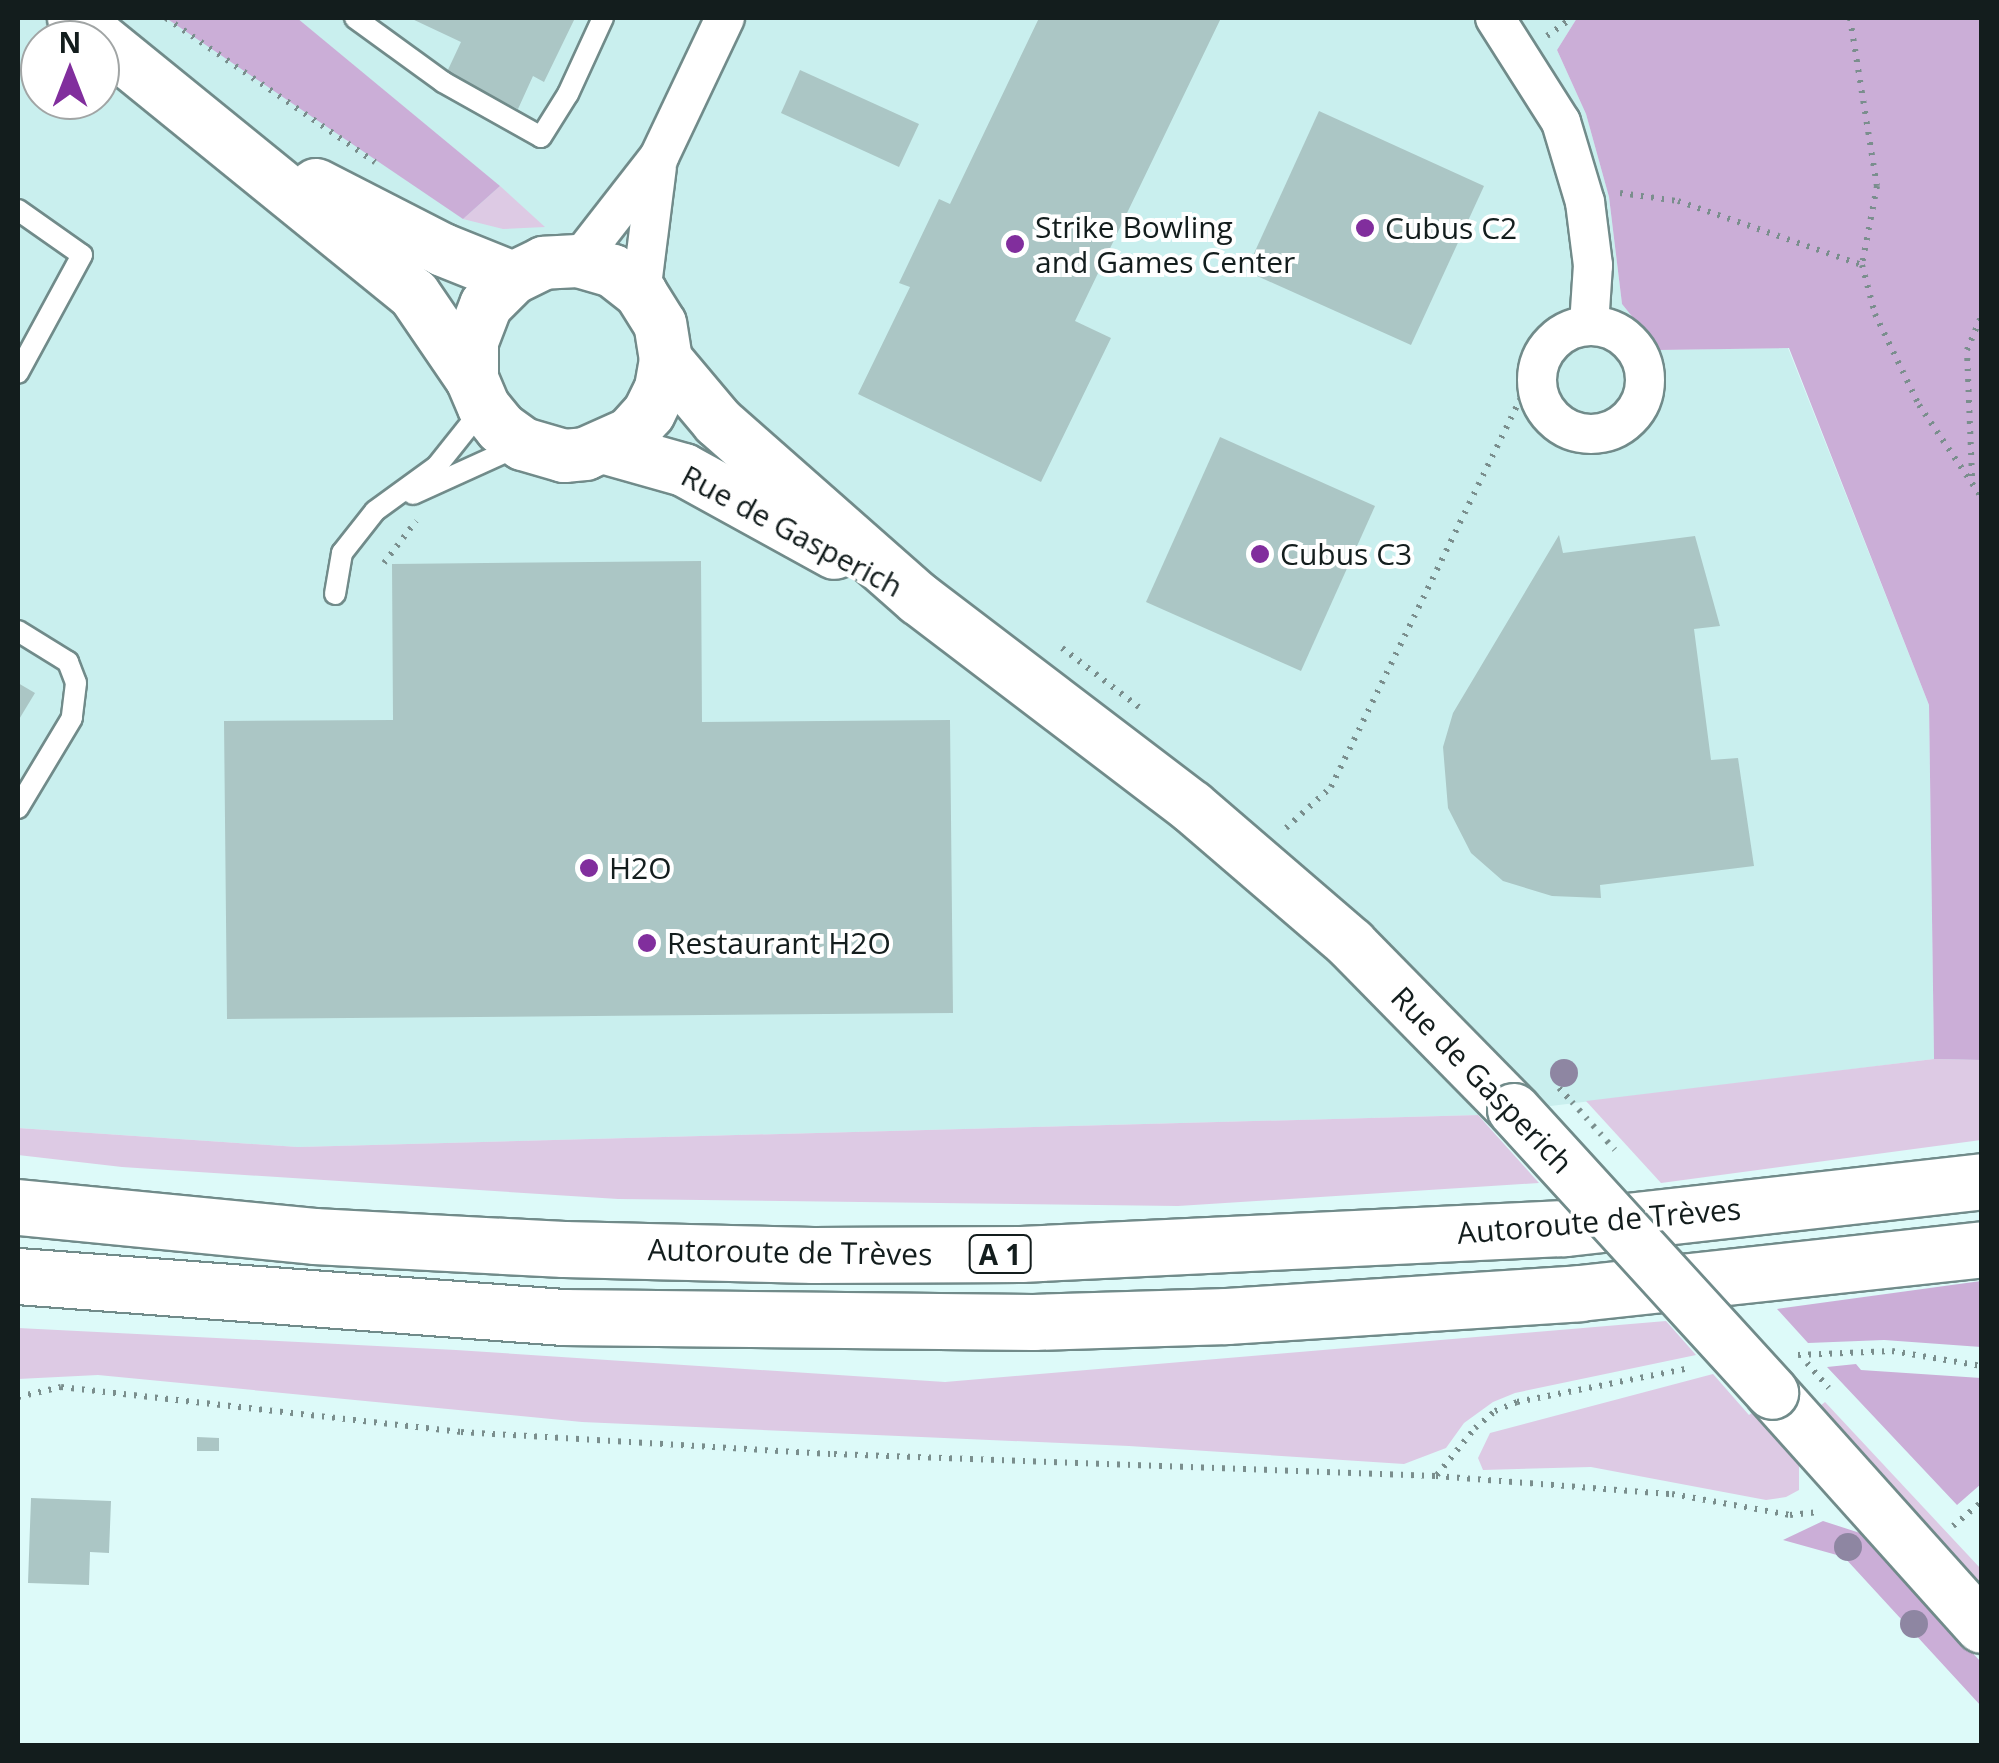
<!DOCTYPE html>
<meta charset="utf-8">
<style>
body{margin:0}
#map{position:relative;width:1999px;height:1763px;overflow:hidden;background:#ddfaf9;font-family:"Open Sans",sans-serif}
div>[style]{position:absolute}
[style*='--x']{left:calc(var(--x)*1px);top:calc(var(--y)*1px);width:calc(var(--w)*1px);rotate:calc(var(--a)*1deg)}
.built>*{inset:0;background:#c9efee}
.green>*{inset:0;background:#ddcae4}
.forest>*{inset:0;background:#cbaed7}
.building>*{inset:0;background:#abc6c5}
.path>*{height:6px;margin-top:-3px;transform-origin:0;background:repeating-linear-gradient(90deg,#7a8e8d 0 2.5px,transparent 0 10.5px)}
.roads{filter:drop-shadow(2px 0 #718b8a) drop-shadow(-2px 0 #718b8a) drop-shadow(0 2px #718b8a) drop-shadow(0 -2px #718b8a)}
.service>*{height:20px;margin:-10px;padding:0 10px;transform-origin:10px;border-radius:10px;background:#fff}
.minor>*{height:38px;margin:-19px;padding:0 19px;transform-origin:19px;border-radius:19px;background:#fff}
.minor>.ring{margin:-19px;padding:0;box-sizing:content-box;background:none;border:38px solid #fff;border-radius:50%}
.secondary>*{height:52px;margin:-26px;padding:0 26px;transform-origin:26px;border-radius:26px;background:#fff}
.motorway>*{height:55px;margin:-27.5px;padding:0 27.5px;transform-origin:27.5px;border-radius:27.5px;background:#fff}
.path-bridge>*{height:6px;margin-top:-3px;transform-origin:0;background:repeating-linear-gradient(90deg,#7a8e8d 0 2.5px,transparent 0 10.5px)}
.bridges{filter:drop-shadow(2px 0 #718b8a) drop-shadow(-2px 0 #718b8a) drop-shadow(0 2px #718b8a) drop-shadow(0 -2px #718b8a)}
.secondary-bridge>*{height:52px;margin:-26px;padding:0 26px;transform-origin:26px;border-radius:26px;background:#fff}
.trees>*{width:28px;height:28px;margin:-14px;border-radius:50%;background:#8e86a2}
.dots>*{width:28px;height:28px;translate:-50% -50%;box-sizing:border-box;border:5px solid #fff;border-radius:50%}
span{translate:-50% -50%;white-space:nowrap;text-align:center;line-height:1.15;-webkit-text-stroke:8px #fff;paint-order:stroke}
.shield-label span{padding:2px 8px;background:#fff;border:2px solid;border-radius:8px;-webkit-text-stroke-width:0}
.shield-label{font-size:28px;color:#131d1d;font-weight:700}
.poi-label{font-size:30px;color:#131d1d}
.left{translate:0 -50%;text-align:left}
.street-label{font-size:30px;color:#131d1d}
.frame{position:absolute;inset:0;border:20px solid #131d1d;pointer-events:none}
.north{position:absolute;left:20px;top:20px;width:100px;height:100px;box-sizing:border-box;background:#fff;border:2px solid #a1a5a5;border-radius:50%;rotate:0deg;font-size:28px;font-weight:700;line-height:40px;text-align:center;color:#131d1d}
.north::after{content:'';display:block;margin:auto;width:35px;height:45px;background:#812e9d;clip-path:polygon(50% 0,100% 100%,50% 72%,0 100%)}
</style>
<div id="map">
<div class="built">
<i style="clip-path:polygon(evenodd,18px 18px,1577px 18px,1557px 50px,1586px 114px,1609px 197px,1622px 304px,1659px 350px,1788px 348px,1929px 705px,1934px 1059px,1478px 1115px,298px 1147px,18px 1128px,18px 18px,40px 40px,100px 40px,100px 100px,40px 100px,40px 40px)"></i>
</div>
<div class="green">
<i style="clip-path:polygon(500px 186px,545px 227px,503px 229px,463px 219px)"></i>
<i style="clip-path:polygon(1934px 1059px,1981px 1060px,1981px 1140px,1661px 1183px,1586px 1101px)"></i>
<i style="clip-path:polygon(1478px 1115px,1539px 1183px,1178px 1206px,618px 1199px,122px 1167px,18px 1155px,18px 1128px,298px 1147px)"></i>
<i style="clip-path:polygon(1666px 1321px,1696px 1355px,1515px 1393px,1493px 1402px,1464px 1423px,1446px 1448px,1404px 1464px,1129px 1446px,582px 1422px,98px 1375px,18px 1379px,18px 1328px,456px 1350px,945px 1382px)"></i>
<i style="clip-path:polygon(1713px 1374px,1749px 1415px,1757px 1409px,1799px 1460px,1799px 1490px,1786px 1497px,1766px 1500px,1591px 1467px,1483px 1470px,1478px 1458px,1490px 1433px)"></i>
<i style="clip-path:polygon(1825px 1402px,1981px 1569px,1981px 1594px,1815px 1410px)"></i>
</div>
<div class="forest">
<i style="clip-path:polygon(166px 18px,297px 18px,500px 186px,463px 219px)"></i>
<i style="clip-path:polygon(1577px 18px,1981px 18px,1981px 1060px,1934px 1059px,1929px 705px,1789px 348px,1659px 350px,1622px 304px,1609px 197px,1586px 114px,1557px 50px)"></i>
<i style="clip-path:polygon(1981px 1281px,1981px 1347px,1884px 1340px,1808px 1343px,1777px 1309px)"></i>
<i style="clip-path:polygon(1856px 1364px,1861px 1370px,1981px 1378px,1981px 1484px,1957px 1505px,1827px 1367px)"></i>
<i style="clip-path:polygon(1823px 1521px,1860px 1533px,1981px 1662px,1981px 1706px,1844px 1557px,1783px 1540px)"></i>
</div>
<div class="building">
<i style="clip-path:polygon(410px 18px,575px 18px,544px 82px,533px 76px,518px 109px,446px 74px,461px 42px)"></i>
<i style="clip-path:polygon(1039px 18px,1221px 18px,1075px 321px,1111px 338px,1041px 482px,858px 394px,910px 287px,899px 283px,939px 199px,950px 204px)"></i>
<i style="clip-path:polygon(800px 70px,919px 124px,899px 167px,781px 113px)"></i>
<i style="clip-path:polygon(1319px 111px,1484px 186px,1411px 345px,1246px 271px)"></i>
<i style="clip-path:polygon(1220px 437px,1375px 506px,1301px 671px,1146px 602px)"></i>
<i style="clip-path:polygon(1559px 535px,1563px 553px,1695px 536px,1720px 626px,1694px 629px,1711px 760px,1738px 758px,1754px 866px,1600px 885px,1601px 898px,1552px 896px,1503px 881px,1471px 853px,1448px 808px,1443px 747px,1453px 713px)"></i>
<i style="clip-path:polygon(701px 561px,702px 722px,950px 720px,953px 1013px,227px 1019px,224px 721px,393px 720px,392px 564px)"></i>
<i style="clip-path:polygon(18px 683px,35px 693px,18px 721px)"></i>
<i style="clip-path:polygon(197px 1437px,219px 1438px,219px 1451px,197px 1451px)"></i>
<i style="clip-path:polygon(31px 1498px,111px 1501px,109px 1553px,90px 1552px,89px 1585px,28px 1583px)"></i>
</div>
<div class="path">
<i style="--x:166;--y:18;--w:254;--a:34.6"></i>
<i style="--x:1850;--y:18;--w:170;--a:80.9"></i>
<i style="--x:1877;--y:186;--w:80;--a:100.8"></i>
<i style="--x:1862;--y:265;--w:51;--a:75.1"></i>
<i style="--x:1875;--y:314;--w:101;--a:64.2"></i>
<i style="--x:1919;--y:405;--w:112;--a:55.9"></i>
<i style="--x:1547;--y:36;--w:31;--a:-36"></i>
<i style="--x:1620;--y:193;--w:59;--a:7.9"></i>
<i style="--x:1678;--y:201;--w:195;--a:19.2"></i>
<i style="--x:1972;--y:476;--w:126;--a:-92.3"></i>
<i style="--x:1967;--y:350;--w:38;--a:-67"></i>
<i style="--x:384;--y:563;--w:53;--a:-52.7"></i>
<i style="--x:1062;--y:648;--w:97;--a:37.5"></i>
<i style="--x:1286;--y:828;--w:61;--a:-42.3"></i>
<i style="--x:1331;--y:787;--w:429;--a:-64"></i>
<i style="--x:1519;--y:401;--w:25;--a:-48"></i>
<i style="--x:1559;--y:1088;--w:19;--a:47"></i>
<i style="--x:1798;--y:1355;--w:94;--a:-2.4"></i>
<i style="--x:1892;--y:1351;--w:91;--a:9.5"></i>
<i style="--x:18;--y:1397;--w:44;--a:-13.1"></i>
<i style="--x:61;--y:1387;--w:403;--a:6.4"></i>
<i style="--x:461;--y:1432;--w:374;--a:3.4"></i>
<i style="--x:834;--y:1454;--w:602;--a:2.09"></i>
<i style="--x:1436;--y:1476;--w:237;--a:4.4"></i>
<i style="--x:1672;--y:1494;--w:120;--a:10.1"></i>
<i style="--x:1790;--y:1515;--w:29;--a:-6"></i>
<i style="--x:1437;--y:1475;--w:60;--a:-51"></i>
<i style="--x:1475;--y:1428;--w:26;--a:-40"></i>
<i style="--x:1495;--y:1411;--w:24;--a:-22"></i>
<i style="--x:1517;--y:1402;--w:177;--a:-11.1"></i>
<i style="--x:1953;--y:1526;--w:38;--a:-40"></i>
</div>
<div class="roads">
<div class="service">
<i style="--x:355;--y:18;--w:109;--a:36"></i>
<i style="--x:443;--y:82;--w:112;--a:29.3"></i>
<i style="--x:541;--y:137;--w:51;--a:-57.9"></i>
<i style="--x:568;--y:94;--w:84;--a:-65.3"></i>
<i style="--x:18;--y:210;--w:78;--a:35.1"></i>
<i style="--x:82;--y:255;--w:134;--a:118.5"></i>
<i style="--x:413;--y:494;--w:116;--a:-24.4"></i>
<i style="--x:335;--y:594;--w:42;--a:-80.3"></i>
<i style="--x:342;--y:553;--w:53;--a:-51.8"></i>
<i style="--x:375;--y:511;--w:77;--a:-36"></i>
<i style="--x:437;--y:466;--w:75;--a:-51.5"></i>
<i style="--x:18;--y:631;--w:59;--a:31.8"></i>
<i style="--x:68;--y:662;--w:22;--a:69"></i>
<i style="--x:76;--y:683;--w:35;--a:97"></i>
<i style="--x:72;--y:718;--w:105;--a:121"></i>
</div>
<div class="minor">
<i style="--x:1495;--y:18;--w:123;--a:57.6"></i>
<i style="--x:1561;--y:122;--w:84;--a:73.3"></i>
<i style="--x:1585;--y:202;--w:64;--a:82.8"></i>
<i style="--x:1593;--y:265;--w:60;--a:93.8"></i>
<i style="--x:578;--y:261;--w:132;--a:-52.1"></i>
<i style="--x:659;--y:157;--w:154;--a:-64.6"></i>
<i style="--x:641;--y:293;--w:127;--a:-82.8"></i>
<i class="ring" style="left:1537px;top:326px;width:70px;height:70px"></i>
</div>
<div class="secondary">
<i style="--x:74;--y:18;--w:438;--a:39.1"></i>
<i style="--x:414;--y:294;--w:103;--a:55.7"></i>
<i style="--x:472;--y:379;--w:30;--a:67"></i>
<i style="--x:484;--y:407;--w:27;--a:51"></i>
<i style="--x:501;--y:428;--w:27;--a:36"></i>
<i style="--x:523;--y:444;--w:43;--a:16.3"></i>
<i style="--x:564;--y:456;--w:21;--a:-5"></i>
<i style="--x:585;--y:454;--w:49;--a:-24"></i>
<i style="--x:630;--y:434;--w:28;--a:-48"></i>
<i style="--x:649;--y:413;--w:28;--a:-64"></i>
<i style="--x:661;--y:388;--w:28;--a:-80"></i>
<i style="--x:666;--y:360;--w:36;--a:-99"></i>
<i style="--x:660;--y:324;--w:36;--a:-122"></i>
<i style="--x:641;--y:293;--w:36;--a:-142"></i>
<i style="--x:613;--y:271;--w:36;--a:-164"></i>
<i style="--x:578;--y:261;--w:34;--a:177"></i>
<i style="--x:544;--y:263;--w:34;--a:154"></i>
<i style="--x:513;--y:278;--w:38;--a:135"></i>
<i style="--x:486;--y:305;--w:39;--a:111"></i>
<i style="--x:472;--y:341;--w:38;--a:90"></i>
<i style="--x:316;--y:185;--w:143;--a:27.1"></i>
<i style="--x:443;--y:250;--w:75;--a:21.8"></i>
<i style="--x:666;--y:360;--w:81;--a:50"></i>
<i style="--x:718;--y:422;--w:268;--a:41.4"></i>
<i style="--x:919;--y:599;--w:343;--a:37.3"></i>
<i style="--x:1192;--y:807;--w:210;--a:40.7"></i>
<i style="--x:1351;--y:944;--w:233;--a:45.5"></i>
<i style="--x:606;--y:448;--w:81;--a:15.8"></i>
<i style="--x:684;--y:470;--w:172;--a:28.8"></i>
<i style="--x:1772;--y:1393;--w:314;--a:48.1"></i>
</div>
<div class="motorway">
<i style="--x:18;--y:1207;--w:297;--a:5.6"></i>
<i style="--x:314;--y:1236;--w:250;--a:3"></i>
<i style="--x:564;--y:1249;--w:249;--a:1.4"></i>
<i style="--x:813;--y:1255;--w:208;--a:-0.3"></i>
<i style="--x:1021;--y:1254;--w:545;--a:-2.74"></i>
<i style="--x:1565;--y:1228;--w:420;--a:-6.4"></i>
<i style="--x:18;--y:1276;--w:547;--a:4.3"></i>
<i style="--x:563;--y:1317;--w:470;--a:0.6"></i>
<i style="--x:1033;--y:1322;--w:194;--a:-1.8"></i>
<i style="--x:1227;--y:1316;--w:353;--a:-3.7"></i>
<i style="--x:1579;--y:1293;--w:405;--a:-6.2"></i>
</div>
</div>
<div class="path-bridge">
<i style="--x:1572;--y:1102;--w:64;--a:48.1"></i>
<i style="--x:1807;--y:1363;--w:33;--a:49"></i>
</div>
<div class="bridges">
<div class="secondary-bridge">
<i style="--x:1514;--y:1110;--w:383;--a:47.6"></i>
</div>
</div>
<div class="trees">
<i style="left:1564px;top:1073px"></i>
<i style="left:1848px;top:1547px"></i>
<i style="left:1914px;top:1624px"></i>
</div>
<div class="dots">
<i style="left:1365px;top:228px;background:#812e9d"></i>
<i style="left:1015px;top:244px;background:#812e9d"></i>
<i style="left:1260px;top:554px;background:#812e9d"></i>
<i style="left:589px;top:868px;background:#812e9d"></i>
<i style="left:647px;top:943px;background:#812e9d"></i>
</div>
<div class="shield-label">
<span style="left:1000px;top:1254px">A 1</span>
</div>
<div class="poi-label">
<span class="left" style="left:1035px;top:244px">Strike Bowling<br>and Games Center</span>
<span class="left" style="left:1385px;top:228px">Cubus C2</span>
<span class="left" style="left:1280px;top:554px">Cubus C3</span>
<span class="left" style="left:609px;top:868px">H2O</span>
<span class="left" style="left:667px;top:943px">Restaurant H2O</span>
</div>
<div class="street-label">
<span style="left:792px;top:531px;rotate:28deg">Rue de Gasperich</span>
<span style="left:1482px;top:1080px;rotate:46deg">Rue de Gasperich</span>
<span style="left:1599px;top:1221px;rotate:-5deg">Autoroute de Trèves</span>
<span style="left:790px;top:1252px;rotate:1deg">Autoroute de Trèves</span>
</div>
<div class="frame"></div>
<div class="north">N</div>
</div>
